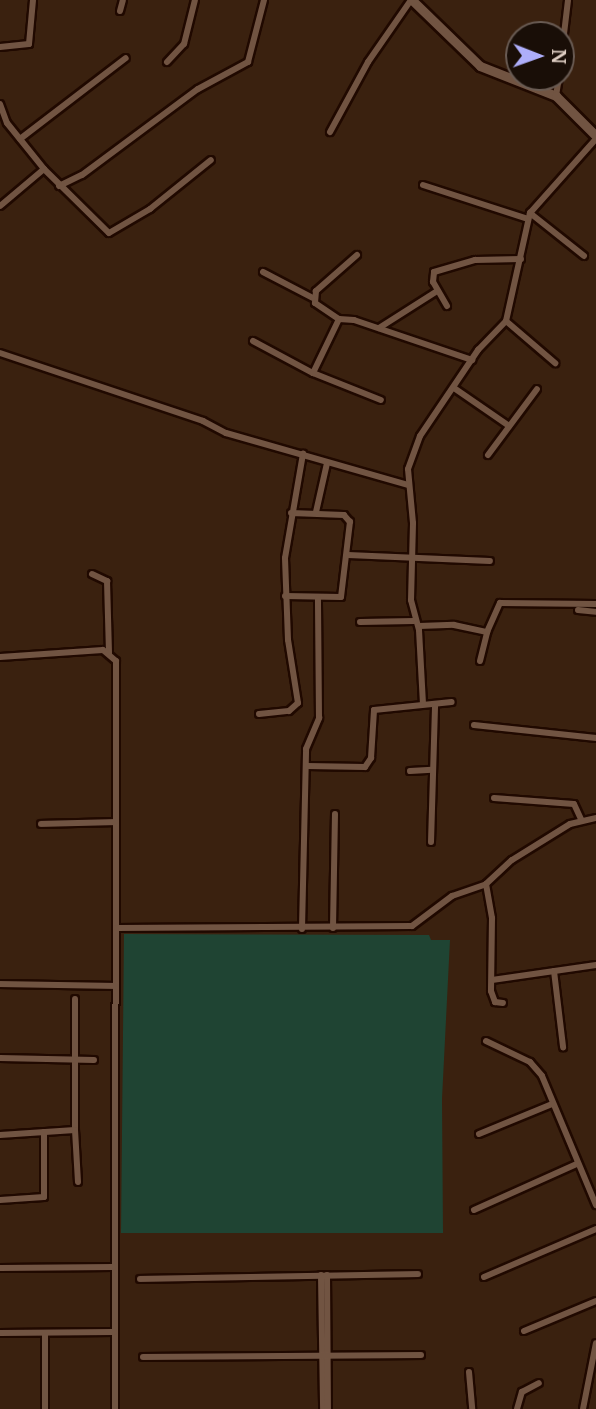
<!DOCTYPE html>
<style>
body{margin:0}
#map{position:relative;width:596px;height:1409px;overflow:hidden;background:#3a210f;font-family:Merriweather,serif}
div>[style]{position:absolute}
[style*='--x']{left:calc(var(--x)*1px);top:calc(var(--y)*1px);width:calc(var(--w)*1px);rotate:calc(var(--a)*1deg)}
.green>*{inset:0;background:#1f4433}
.roads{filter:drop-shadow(2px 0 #200900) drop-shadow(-2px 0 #200900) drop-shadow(0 2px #200900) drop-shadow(0 -2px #200900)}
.street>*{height:6px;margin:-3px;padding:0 3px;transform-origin:3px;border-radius:3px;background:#715442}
.secondary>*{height:9px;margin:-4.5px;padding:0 4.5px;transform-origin:4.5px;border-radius:4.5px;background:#715442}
span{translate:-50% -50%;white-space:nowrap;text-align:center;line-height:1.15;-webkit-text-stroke:5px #190e07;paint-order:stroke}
.north{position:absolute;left:505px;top:21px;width:70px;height:70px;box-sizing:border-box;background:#190e07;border:2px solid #695b53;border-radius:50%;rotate:91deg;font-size:19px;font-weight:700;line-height:28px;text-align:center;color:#e0cfc4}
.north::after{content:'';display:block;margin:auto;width:24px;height:32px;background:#aeaefa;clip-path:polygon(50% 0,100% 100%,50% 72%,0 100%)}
</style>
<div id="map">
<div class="green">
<i style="clip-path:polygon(124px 934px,429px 935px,431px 940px,450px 940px,442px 1099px,443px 1233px,121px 1233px)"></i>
</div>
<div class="roads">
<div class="street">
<i style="--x:120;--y:11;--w:11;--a:-75"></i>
<i style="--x:0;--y:47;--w:29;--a:-6"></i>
<i style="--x:29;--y:44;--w:44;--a:-84.8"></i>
<i style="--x:561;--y:59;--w:59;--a:-83.2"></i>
<i style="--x:167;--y:62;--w:25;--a:-47"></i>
<i style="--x:184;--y:44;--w:45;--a:-76"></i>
<i style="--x:556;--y:96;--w:19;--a:-81"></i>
<i style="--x:0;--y:104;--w:20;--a:70"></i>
<i style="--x:7;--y:123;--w:59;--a:51.2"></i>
<i style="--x:44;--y:169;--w:57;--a:139.9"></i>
<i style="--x:330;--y:132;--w:80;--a:-61.5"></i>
<i style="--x:368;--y:62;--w:75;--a:-55.3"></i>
<i style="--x:20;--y:139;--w:133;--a:-37.4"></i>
<i style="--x:44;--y:169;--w:91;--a:44.6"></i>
<i style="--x:109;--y:233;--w:48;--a:-30.3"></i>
<i style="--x:150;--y:209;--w:78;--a:-38.8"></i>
<i style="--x:423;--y:185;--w:110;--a:17.9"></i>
<i style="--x:59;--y:186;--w:25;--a:-26"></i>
<i style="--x:82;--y:175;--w:144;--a:-36.6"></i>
<i style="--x:198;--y:89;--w:57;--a:-28.4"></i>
<i style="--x:248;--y:62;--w:64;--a:-75.5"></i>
<i style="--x:530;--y:213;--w:69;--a:38.5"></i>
<i style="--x:357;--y:255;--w:55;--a:138.7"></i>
<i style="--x:316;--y:291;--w:12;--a:95"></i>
<i style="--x:315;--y:303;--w:29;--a:34"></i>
<i style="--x:339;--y:319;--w:15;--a:4"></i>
<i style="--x:354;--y:320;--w:125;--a:18.7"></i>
<i style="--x:263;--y:272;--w:56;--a:27.5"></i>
<i style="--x:447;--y:306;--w:28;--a:-120"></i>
<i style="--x:433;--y:282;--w:10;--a:-84"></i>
<i style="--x:434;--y:272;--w:43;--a:-16.3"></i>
<i style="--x:475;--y:260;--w:46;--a:-1.2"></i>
<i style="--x:506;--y:321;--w:65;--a:40.6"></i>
<i style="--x:379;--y:328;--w:69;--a:-32.5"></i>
<i style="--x:253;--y:341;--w:68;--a:28.1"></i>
<i style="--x:313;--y:373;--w:73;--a:21.7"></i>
<i style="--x:0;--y:353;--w:214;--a:18.5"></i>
<i style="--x:203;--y:421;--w:26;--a:28"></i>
<i style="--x:226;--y:433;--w:189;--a:15.9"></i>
<i style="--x:313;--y:373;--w:60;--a:-64.3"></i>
<i style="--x:454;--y:388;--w:67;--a:34.6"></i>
<i style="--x:488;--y:455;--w:82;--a:-53.4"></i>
<i style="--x:316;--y:512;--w:50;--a:-77.3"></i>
<i style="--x:348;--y:555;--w:142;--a:2.4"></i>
<i style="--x:92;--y:574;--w:17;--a:25"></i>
<i style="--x:107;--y:581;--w:72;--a:88.4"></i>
<i style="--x:285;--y:596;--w:56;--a:1"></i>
<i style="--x:341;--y:597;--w:76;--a:-83.2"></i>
<i style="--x:350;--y:522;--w:9;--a:-131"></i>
<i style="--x:344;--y:515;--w:53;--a:-177.8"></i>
<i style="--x:578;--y:610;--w:18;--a:6"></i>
<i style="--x:360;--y:622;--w:54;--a:-1.1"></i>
<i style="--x:419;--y:626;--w:35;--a:-2"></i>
<i style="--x:454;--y:625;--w:34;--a:12"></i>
<i style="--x:487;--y:632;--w:32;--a:-66"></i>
<i style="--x:500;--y:603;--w:96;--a:0.6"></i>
<i style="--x:0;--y:657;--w:103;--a:-3.9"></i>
<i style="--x:103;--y:650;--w:17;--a:40"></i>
<i style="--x:116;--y:661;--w:748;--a:90.08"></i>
<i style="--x:480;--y:661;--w:30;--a:-76"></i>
<i style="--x:423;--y:704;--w:74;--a:-93.1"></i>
<i style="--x:419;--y:630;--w:31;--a:-105"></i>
<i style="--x:411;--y:600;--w:77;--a:-88.5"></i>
<i style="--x:413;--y:523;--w:54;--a:-95.3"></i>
<i style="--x:408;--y:469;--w:35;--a:-70"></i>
<i style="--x:420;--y:436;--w:104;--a:-56"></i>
<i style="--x:478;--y:350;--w:40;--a:-46"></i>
<i style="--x:506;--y:321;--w:111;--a:-77.5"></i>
<i style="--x:530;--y:213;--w:99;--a:-48.3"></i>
<i style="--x:259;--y:714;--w:30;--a:-6"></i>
<i style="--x:289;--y:711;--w:12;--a:-42"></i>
<i style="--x:298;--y:703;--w:64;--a:-99"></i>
<i style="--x:288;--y:640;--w:82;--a:-92.1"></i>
<i style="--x:285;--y:558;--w:106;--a:-80.2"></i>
<i style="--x:474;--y:725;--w:123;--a:6.1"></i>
<i style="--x:307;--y:766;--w:58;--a:1"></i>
<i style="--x:365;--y:767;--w:11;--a:-56"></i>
<i style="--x:371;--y:758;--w:48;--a:-86.4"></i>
<i style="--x:374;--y:710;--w:78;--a:-5.9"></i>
<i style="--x:410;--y:771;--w:22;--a:-3"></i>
<i style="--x:494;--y:798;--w:80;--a:4.3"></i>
<i style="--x:574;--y:804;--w:17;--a:65"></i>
<i style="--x:41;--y:824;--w:74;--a:-1.5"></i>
<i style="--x:431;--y:842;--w:138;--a:-88.3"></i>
<i style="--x:486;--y:884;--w:35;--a:80"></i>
<i style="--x:492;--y:918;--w:73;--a:90.8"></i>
<i style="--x:491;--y:991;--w:12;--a:70"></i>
<i style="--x:495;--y:1002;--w:8;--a:7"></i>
<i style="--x:117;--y:928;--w:295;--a:-0.4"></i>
<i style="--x:412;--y:926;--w:50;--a:-36.9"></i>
<i style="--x:452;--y:896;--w:36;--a:-19"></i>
<i style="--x:486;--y:884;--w:35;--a:-43"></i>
<i style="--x:512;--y:860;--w:68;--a:-31.8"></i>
<i style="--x:570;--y:824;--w:27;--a:-13"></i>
<i style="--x:333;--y:928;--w:114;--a:-89"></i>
<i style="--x:302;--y:929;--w:180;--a:-88.7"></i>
<i style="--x:306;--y:749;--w:34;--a:-67"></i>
<i style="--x:319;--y:718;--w:120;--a:-90.5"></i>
<i style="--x:554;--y:971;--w:77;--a:83.2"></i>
<i style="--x:492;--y:980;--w:105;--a:-8.2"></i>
<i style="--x:0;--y:984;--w:115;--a:1"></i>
<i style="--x:75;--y:999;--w:131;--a:90"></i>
<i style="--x:486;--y:1041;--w:49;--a:25.5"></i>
<i style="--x:530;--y:1062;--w:18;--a:49"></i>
<i style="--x:542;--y:1076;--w:140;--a:67.3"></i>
<i style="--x:0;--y:1058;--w:94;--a:1.2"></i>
<i style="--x:479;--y:1134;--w:79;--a:-22.3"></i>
<i style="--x:0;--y:1135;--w:75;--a:-3.8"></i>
<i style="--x:75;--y:1130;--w:52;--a:86.7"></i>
<i style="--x:0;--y:1200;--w:44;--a:-3.9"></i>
<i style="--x:44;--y:1197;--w:65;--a:-90"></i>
<i style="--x:474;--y:1210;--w:113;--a:-24.1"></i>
<i style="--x:0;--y:1268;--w:113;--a:-0.5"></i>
<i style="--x:321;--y:1275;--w:134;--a:89.1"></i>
<i style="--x:327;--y:1275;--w:134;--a:89.6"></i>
<i style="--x:484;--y:1277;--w:122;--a:-23.2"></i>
<i style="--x:140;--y:1279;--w:278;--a:-1"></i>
<i style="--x:524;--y:1331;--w:78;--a:-22.6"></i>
<i style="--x:0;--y:1333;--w:114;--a:-0.5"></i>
<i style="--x:45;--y:1333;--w:76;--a:90"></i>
<i style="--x:143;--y:1357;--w:278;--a:-0.4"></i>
<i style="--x:469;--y:1372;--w:37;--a:85"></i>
<i style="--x:517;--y:1409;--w:18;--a:-74"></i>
<i style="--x:522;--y:1392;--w:19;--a:-28"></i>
<i style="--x:583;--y:1409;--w:67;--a:-78.9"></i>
</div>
<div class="secondary">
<i style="--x:412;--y:0;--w:95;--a:44.1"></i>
<i style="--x:480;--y:66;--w:82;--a:21.5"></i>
<i style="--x:556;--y:96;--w:57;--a:45"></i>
</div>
</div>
<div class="north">N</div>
</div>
